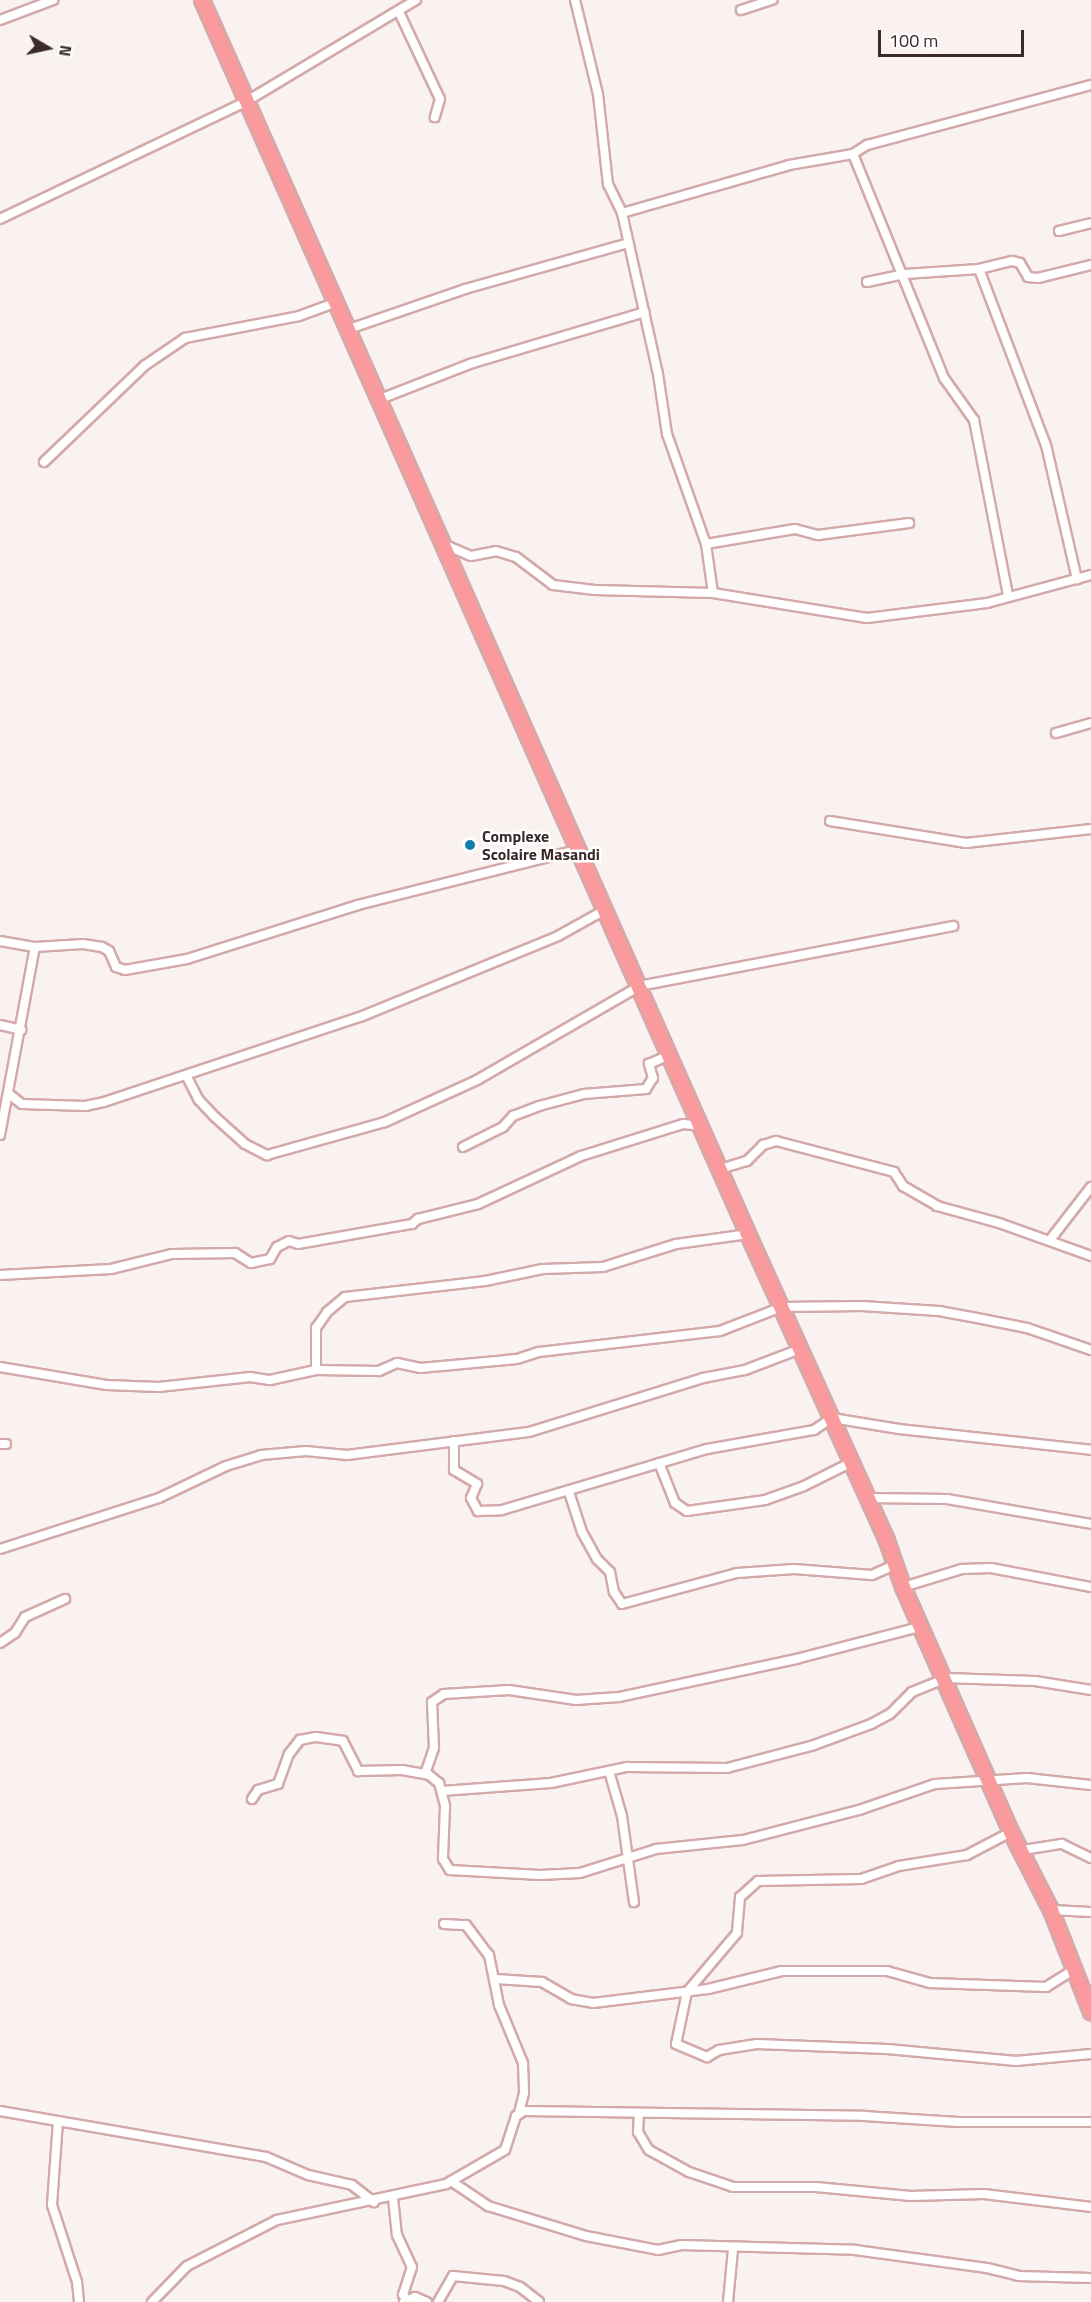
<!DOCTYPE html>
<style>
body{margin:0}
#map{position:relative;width:1091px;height:2302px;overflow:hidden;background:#faf1f1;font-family:"Titillium Web",sans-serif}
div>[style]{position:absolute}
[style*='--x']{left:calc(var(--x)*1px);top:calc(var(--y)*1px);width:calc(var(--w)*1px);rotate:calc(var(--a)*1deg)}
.roads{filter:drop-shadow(2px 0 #d3a9a9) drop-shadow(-2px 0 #d3a9a9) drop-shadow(0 2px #d3a9a9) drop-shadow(0 -2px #d3a9a9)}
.minor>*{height:8px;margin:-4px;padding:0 4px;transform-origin:4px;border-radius:4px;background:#fff}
.trunk>*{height:14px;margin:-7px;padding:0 7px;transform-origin:7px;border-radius:7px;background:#fa9a9c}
.dots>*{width:16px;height:16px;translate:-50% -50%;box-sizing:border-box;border:3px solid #fff;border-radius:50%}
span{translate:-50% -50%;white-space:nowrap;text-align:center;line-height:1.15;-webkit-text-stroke:5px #fff;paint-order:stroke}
.poi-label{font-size:16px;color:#3b2a2a;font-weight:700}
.left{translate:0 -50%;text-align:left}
.north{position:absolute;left:18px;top:18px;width:60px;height:60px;-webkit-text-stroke:4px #fff;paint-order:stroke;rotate:99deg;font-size:16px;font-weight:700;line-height:24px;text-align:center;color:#3b2a2a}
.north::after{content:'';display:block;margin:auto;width:21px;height:27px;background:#3b2a2a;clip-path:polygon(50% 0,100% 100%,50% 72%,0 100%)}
.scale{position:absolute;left:878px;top:30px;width:146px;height:27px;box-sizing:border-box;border:3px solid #3b2a2a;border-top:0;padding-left:8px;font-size:18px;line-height:21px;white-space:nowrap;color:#3b2a2a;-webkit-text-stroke:4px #fff;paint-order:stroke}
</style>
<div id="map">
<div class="roads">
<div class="minor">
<i style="--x:575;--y:0;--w:97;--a:76.3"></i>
<i style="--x:598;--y:94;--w:91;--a:83.7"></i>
<i style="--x:608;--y:184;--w:32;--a:64"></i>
<i style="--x:622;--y:213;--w:165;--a:77.4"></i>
<i style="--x:658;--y:374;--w:61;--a:81.5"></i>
<i style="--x:667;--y:434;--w:117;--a:70.5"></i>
<i style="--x:706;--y:544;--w:49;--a:81.9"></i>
<i style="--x:741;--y:10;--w:33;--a:-18"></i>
<i style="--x:399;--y:12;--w:96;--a:64.8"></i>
<i style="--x:440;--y:99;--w:19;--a:106"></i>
<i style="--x:0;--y:20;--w:57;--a:-20.7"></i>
<i style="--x:853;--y:154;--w:242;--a:67.9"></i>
<i style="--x:944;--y:378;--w:52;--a:54.5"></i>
<i style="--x:974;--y:420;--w:178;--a:79"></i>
<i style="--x:622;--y:213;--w:174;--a:-16"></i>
<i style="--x:789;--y:165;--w:65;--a:-9.8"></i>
<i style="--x:853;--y:154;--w:17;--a:-33"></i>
<i style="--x:867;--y:145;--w:232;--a:-15"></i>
<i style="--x:0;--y:219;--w:274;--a:-25.5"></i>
<i style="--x:247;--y:101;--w:197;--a:-30.9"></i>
<i style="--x:1059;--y:231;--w:33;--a:-14"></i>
<i style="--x:979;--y:269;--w:188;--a:69.2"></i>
<i style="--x:1046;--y:445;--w:138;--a:77"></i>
<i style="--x:867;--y:282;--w:39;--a:-12"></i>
<i style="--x:905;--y:274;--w:74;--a:-3.9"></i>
<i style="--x:979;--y:269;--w:34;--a:-14"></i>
<i style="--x:1012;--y:261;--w:8;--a:14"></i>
<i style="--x:1020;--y:263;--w:16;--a:60"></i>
<i style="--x:1028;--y:277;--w:10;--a:6"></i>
<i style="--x:1038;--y:278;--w:55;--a:-13.8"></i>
<i style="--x:349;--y:329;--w:123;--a:-19"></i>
<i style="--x:465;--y:289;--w:170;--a:-15.7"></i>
<i style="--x:380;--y:399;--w:100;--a:-21.2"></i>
<i style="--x:473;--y:363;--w:179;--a:-16.5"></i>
<i style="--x:44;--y:462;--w:139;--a:-43.8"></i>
<i style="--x:144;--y:366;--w:50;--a:-34.3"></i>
<i style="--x:185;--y:338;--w:116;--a:-10.9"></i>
<i style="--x:299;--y:316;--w:40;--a:-20.2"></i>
<i style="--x:706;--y:544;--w:90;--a:-9.6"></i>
<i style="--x:795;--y:529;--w:24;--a:15"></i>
<i style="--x:818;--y:535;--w:92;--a:-7.5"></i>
<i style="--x:445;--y:545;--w:28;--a:23"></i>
<i style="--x:471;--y:556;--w:25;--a:-11"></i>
<i style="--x:496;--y:551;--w:21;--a:17"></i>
<i style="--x:516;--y:557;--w:46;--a:37.1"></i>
<i style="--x:553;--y:585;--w:42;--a:6.8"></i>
<i style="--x:595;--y:590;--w:118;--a:1.5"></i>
<i style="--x:713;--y:593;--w:156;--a:9.2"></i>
<i style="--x:867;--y:618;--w:121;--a:-7.1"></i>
<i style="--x:987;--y:603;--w:108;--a:-15.1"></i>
<i style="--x:1056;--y:733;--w:36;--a:-16"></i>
<i style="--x:830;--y:821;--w:138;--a:9.2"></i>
<i style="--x:966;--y:843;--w:126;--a:-6.4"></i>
<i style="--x:0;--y:941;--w:36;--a:10"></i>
<i style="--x:35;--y:947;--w:48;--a:-3.6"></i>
<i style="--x:83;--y:944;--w:19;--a:9"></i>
<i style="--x:102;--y:947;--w:8;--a:30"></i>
<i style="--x:109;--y:951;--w:17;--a:66"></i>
<i style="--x:116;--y:967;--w:9;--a:18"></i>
<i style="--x:125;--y:970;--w:63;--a:-10.1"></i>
<i style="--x:187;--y:959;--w:179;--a:-17.5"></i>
<i style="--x:358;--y:905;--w:226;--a:-14.1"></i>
<i style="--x:639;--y:986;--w:320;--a:-10.8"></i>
<i style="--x:0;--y:1025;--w:22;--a:13"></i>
<i style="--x:186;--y:1075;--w:28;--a:63"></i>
<i style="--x:199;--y:1100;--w:23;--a:47"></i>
<i style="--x:215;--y:1117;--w:40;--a:42"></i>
<i style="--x:245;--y:1144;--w:25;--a:27"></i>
<i style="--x:267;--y:1155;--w:123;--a:-15.6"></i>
<i style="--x:385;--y:1122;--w:101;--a:-24.5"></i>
<i style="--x:477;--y:1080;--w:188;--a:-30"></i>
<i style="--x:9;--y:1094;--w:16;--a:38"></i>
<i style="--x:22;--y:1104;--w:63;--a:1.8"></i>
<i style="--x:85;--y:1106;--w:19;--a:-12"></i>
<i style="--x:104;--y:1102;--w:270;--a:-18.4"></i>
<i style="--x:360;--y:1017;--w:214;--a:-22.2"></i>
<i style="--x:558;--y:936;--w:54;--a:-29"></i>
<i style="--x:0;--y:1135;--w:191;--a:-79.5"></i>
<i style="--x:463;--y:1147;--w:45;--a:-26.6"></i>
<i style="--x:503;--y:1127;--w:15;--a:-48"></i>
<i style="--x:513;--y:1116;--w:28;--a:-21"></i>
<i style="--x:539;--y:1106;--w:47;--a:-14.9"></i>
<i style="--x:584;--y:1094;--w:62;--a:-4.6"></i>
<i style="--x:646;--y:1089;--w:13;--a:-58"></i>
<i style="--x:653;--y:1078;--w:15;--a:-106"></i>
<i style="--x:649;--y:1064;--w:22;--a:-24"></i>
<i style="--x:720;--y:1169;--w:28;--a:-17"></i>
<i style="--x:747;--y:1161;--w:23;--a:-45"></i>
<i style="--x:763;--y:1145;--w:14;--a:-17"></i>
<i style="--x:776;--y:1141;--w:122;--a:14.7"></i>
<i style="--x:894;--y:1172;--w:17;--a:57"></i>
<i style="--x:903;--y:1186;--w:39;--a:30"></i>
<i style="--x:937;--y:1206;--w:64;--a:15.3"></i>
<i style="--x:999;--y:1223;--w:98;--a:19.7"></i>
<i style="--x:1050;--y:1240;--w:67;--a:-52.3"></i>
<i style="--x:0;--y:1275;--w:111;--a:-3.1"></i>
<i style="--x:111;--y:1269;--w:63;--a:-13.8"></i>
<i style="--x:172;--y:1254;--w:63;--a:-0.9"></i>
<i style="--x:235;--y:1253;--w:19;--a:32"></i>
<i style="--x:251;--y:1263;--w:19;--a:-12"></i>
<i style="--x:270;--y:1259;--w:14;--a:-60"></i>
<i style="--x:277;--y:1247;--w:13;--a:-27"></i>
<i style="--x:289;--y:1241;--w:9;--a:18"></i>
<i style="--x:298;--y:1244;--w:116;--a:-10"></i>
<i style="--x:412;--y:1224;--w:8;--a:-40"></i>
<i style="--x:418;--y:1219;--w:62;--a:-14"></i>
<i style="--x:478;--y:1204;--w:114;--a:-25"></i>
<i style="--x:581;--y:1156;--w:107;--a:-17.4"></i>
<i style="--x:683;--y:1124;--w:18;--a:6"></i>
<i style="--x:0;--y:1367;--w:108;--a:9.6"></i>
<i style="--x:106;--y:1385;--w:53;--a:2.2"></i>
<i style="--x:159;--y:1387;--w:92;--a:-6.3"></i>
<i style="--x:250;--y:1377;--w:20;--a:9"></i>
<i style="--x:270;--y:1380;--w:47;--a:-12.3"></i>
<i style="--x:316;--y:1370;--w:63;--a:0.9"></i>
<i style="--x:379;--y:1371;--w:20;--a:-24"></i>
<i style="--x:397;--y:1363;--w:24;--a:12"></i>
<i style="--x:420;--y:1368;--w:97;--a:-5.3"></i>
<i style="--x:517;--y:1359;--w:23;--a:-18"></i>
<i style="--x:539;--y:1352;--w:182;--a:-6.6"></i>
<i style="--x:720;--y:1331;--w:66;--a:-21.2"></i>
<i style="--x:782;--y:1307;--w:80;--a:-0.7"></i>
<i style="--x:862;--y:1306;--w:77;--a:3.7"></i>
<i style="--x:939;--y:1311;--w:44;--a:10.5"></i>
<i style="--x:982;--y:1319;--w:46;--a:11.3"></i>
<i style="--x:1027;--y:1328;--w:68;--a:19"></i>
<i style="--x:316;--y:1370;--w:42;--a:-90"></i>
<i style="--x:316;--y:1328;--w:19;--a:-55"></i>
<i style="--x:327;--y:1312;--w:23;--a:-40"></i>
<i style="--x:345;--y:1297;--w:141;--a:-6.5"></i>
<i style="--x:485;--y:1281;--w:59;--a:-11.7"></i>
<i style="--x:543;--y:1269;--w:60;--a:-1.9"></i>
<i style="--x:603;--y:1267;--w:77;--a:-17.5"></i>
<i style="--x:676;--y:1244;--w:73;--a:-7.9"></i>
<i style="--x:454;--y:1441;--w:29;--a:90"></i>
<i style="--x:454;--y:1470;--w:27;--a:31"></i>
<i style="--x:477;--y:1484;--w:15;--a:113"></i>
<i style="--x:471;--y:1498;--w:15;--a:62"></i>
<i style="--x:478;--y:1511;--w:24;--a:-2"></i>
<i style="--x:502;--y:1510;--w:214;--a:-16.6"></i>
<i style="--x:707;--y:1449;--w:109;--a:-10.1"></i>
<i style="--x:814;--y:1430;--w:22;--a:-34"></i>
<i style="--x:832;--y:1418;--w:68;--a:9.3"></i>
<i style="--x:899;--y:1429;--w:193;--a:6.2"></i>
<i style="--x:0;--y:1444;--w:6;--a:0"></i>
<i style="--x:659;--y:1463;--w:43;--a:68.2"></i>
<i style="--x:675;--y:1503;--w:14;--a:34"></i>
<i style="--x:687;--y:1511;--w:79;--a:-8"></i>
<i style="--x:765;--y:1500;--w:41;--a:-19.7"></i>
<i style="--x:804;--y:1486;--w:54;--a:-26.6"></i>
<i style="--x:569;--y:1492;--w:42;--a:72"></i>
<i style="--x:582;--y:1532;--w:31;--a:61"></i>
<i style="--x:597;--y:1559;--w:18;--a:45"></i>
<i style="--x:610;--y:1572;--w:20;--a:79"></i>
<i style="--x:614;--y:1592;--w:14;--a:56"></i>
<i style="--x:622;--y:1604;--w:119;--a:-15.1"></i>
<i style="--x:737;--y:1573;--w:57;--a:-4"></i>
<i style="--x:794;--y:1569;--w:78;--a:4.4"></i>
<i style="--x:872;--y:1575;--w:27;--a:-24"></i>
<i style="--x:868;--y:1498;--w:79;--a:0.7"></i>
<i style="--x:947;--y:1499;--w:146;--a:9.8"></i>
<i style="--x:0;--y:1549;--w:167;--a:-17.8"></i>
<i style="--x:159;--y:1498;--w:74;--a:-25.5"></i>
<i style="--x:226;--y:1466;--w:37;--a:-17"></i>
<i style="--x:261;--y:1455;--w:45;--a:-5.1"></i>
<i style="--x:306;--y:1451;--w:41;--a:5.6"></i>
<i style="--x:347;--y:1455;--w:183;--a:-7.2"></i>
<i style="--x:529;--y:1432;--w:182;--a:-17.2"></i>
<i style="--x:703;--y:1378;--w:43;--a:-10.8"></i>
<i style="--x:745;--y:1370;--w:59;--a:-20.9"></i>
<i style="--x:903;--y:1587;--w:62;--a:-17"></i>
<i style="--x:962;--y:1569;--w:29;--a:-2"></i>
<i style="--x:991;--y:1568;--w:102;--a:10.8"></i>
<i style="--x:0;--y:1643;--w:18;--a:-34"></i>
<i style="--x:15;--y:1633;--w:19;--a:-58"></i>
<i style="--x:25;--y:1617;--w:44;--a:-24.2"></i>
<i style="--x:609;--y:1771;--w:47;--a:73.9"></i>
<i style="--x:622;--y:1816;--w:87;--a:82.1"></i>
<i style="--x:425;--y:1774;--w:28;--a:-71"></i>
<i style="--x:434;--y:1748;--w:46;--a:-92.5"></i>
<i style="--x:432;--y:1702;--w:14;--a:-34"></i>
<i style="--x:444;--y:1694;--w:65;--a:-3.5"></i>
<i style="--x:509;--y:1690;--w:68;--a:8.5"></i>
<i style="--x:576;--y:1700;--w:43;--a:-4"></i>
<i style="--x:619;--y:1697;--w:181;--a:-12.1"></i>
<i style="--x:796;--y:1659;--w:128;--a:-14.5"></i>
<i style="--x:442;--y:1791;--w:109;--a:-4.2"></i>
<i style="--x:551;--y:1783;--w:78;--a:-11.9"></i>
<i style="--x:627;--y:1767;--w:100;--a:0.6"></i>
<i style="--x:727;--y:1768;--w:90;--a:-14.8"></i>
<i style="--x:814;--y:1745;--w:61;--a:-20.2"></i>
<i style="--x:871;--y:1724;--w:21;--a:-28"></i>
<i style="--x:890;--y:1714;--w:31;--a:-45"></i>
<i style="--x:912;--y:1692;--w:37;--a:-22"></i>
<i style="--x:946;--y:1678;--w:89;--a:1.9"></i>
<i style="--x:1035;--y:1681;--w:57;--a:9.1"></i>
<i style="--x:252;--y:1799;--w:11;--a:-56"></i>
<i style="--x:258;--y:1790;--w:21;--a:-17"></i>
<i style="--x:278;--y:1784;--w:32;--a:-70"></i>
<i style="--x:289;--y:1754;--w:18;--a:-52"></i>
<i style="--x:300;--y:1740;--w:16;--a:-11"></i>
<i style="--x:316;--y:1737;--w:27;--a:8"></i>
<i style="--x:343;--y:1741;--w:34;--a:63"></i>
<i style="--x:358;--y:1771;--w:44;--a:-1.3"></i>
<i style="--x:402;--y:1770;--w:27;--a:10"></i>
<i style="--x:429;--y:1775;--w:13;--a:39"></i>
<i style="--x:439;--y:1783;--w:24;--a:75"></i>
<i style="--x:445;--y:1806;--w:53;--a:92.2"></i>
<i style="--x:443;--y:1859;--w:13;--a:58"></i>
<i style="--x:450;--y:1870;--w:90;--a:3.2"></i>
<i style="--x:540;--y:1875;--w:40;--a:-2.9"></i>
<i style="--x:580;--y:1873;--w:80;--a:-17.5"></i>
<i style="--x:656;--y:1849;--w:87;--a:-5.9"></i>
<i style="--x:743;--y:1840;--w:120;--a:-14.5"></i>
<i style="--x:859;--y:1810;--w:80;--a:-18.9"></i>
<i style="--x:935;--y:1784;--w:92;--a:-3.7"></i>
<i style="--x:1027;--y:1778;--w:64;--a:6.2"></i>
<i style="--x:1011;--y:1832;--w:50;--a:152.4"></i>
<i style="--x:967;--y:1855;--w:69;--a:170.8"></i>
<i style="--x:899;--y:1866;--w:40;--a:161.1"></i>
<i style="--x:861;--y:1879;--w:103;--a:178.9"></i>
<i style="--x:758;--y:1881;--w:24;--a:138"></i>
<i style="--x:740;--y:1897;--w:36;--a:95"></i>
<i style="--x:737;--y:1933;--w:77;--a:130.3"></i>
<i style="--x:687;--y:1992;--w:53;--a:101.9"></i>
<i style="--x:676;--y:2044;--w:34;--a:23"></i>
<i style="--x:707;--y:2057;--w:14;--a:-30"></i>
<i style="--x:719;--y:2050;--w:38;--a:-9"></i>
<i style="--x:757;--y:2044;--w:130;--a:2.2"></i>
<i style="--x:887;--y:2049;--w:130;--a:5.3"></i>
<i style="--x:1016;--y:2061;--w:75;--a:-5.3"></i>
<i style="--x:1023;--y:1850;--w:39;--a:-9"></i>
<i style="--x:1062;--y:1844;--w:32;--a:26"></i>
<i style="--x:1051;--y:1910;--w:40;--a:2.9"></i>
<i style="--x:444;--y:1924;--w:22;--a:3"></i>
<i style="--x:466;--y:1925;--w:38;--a:53"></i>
<i style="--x:489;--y:1955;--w:51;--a:78.7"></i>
<i style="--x:499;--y:2005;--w:63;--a:67.5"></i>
<i style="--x:523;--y:2063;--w:30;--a:88"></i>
<i style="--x:524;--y:2093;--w:21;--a:104"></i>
<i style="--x:496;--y:1979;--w:46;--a:3.7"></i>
<i style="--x:542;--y:1982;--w:34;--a:30"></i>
<i style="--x:571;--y:1999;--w:22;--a:10"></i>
<i style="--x:593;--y:2003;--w:116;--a:-6.9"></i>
<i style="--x:708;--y:1989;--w:76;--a:-13.7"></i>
<i style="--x:782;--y:1971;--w:105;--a:0"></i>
<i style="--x:887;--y:1971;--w:45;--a:15.6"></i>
<i style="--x:930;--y:1983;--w:116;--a:2"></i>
<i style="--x:1046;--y:1987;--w:32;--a:-32"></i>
<i style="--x:0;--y:2111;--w:270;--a:9.8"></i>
<i style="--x:266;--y:2157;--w:46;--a:23.2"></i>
<i style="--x:308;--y:2175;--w:45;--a:12.8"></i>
<i style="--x:352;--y:2185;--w:28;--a:38"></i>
<i style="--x:639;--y:2113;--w:19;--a:93"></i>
<i style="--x:638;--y:2132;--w:21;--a:59"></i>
<i style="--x:649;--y:2150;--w:46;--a:28.8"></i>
<i style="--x:689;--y:2172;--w:46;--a:18.8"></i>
<i style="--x:733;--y:2187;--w:83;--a:0"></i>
<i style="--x:816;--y:2187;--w:95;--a:5.4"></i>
<i style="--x:911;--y:2196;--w:73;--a:-1.6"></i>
<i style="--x:984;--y:2194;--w:108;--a:6.9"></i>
<i style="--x:58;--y:2121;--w:84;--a:94.1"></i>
<i style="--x:52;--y:2205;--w:81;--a:72"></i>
<i style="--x:77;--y:2282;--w:20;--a:84"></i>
<i style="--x:451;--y:2181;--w:45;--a:34"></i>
<i style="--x:488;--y:2206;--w:102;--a:17"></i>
<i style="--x:586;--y:2236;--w:73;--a:11"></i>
<i style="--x:658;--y:2250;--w:24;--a:-12"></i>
<i style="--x:681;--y:2245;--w:174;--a:1.6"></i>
<i style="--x:855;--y:2250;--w:133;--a:7.8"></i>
<i style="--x:987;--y:2268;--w:32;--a:14"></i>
<i style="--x:1018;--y:2276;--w:73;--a:1.6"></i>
<i style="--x:393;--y:2198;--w:37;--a:84"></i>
<i style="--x:397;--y:2235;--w:35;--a:65"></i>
<i style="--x:412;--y:2267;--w:29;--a:108"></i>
<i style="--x:403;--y:2295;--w:6;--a:51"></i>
<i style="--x:152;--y:2302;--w:50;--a:-45.8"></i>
<i style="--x:187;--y:2266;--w:101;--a:-27.1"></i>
<i style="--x:277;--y:2220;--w:173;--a:-12"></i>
<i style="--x:446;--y:2184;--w:68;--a:-30"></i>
<i style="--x:505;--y:2150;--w:36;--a:-72"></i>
<i style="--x:516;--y:2116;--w:9;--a:-32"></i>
<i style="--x:524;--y:2111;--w:340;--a:0.8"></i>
<i style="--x:864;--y:2116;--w:94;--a:3.7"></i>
<i style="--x:958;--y:2122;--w:133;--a:0"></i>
<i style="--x:404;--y:2302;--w:12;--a:-24"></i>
<i style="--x:415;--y:2297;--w:13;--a:23"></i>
<i style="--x:438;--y:2302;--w:30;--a:-60"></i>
<i style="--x:453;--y:2276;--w:51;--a:5.6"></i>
<i style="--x:504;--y:2281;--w:17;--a:21"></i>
<i style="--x:520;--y:2287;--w:24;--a:38"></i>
<i style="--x:728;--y:2302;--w:53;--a:-84.6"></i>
</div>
<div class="trunk">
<i style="--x:202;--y:0;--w:1349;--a:66.13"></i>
<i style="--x:748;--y:1234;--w:334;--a:65.6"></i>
<i style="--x:886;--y:1538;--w:52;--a:70.9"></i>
<i style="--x:903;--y:1587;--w:268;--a:66.2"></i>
<i style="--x:1011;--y:1832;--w:88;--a:62.9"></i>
<i style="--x:1051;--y:1910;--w:110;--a:68.6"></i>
</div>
</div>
<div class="dots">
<i style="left:470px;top:845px;background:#107ea7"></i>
</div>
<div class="poi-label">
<span class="left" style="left:482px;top:845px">Complexe<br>Scolaire Masandi</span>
</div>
<div class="north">N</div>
<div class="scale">100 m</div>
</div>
